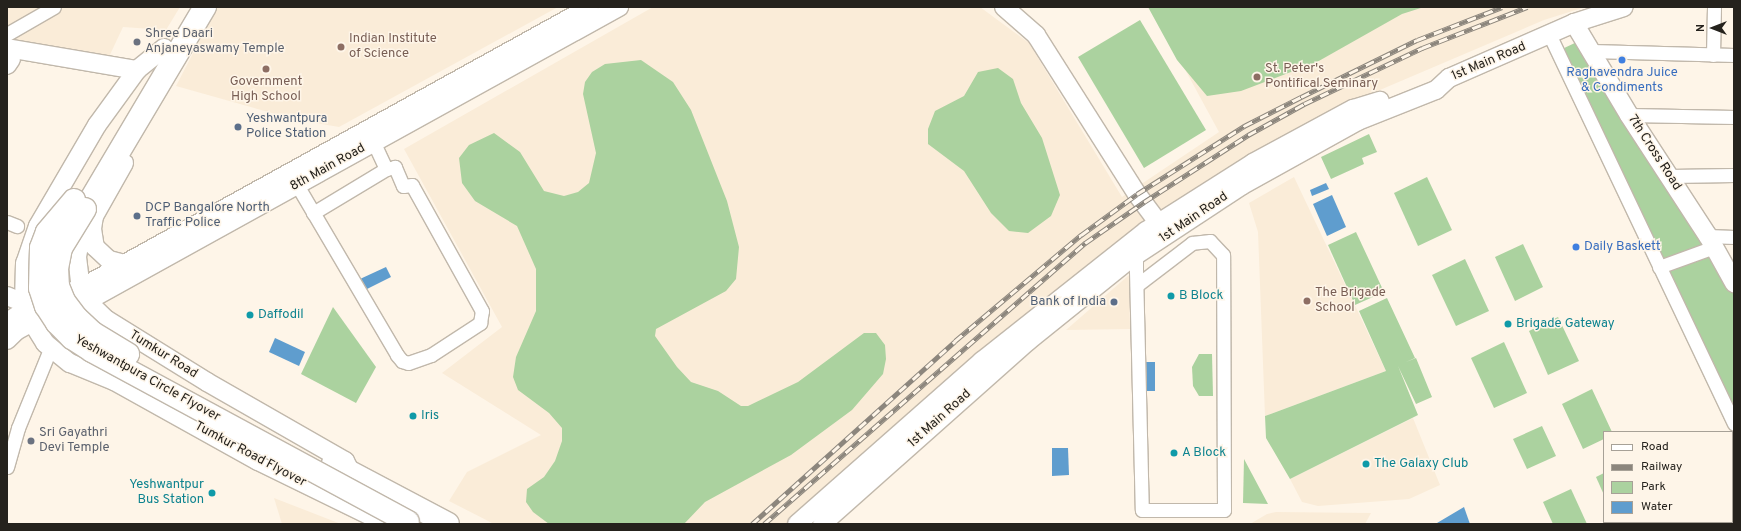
<!DOCTYPE html>
<style>
body{margin:0}
#map{position:relative;width:1741px;height:531px;overflow:hidden;background:#fef5e8;font-family:Overpass,sans-serif}
div>[style]{position:absolute}
[style*='--x']{left:calc(var(--x)*1px);top:calc(var(--y)*1px);width:calc(var(--w)*1px);rotate:calc(var(--a)*1deg)}
.built>*{inset:0;background:#faecd8}
.green>*{inset:0;background:#abd29f}
.water>*{inset:0;background:#5f9dce}
.roads{filter:drop-shadow(1px 0 #c1b8ab) drop-shadow(-1px 0 #c1b8ab) drop-shadow(0 1px #c1b8ab) drop-shadow(0 -1px #c1b8ab)}
.street>*{height:13px;margin:-6.5px;padding:0 6.5px;transform-origin:6.5px;border-radius:6.5px;background:#fff}
.secondary>*{height:18px;margin:-9px;padding:0 9px;transform-origin:9px;border-radius:9px;background:#fff}
.highway>*{height:22px;margin:-11px;padding:0 11px;transform-origin:11px;border-radius:11px;background:#fff}
.rail>*{height:4.5px;margin-top:-2.25px;transform-origin:0;background:repeating-linear-gradient(90deg,#fef5e8 0 9px,#8c867d 0 18px);box-sizing:border-box;border-block:1px solid #8c867d}
.bridges{filter:drop-shadow(1px 0 #c1b8ab) drop-shadow(-1px 0 #c1b8ab) drop-shadow(0 1px #c1b8ab) drop-shadow(0 -1px #c1b8ab)}
.highway-bridge>*{height:22px;margin:-11px;padding:0 11px;transform-origin:11px;border-radius:11px;background:#fff}
.dots>*{width:11px;height:11px;translate:-50% -50%;box-sizing:border-box;border:2px solid #fef5e8;border-radius:50%}
span{translate:-50% -50%;white-space:nowrap;text-align:center;line-height:1.15;-webkit-text-stroke:3px #fef5e8;paint-order:stroke}
.worship-label{font-size:13px;color:#5b616d}
.left{translate:0 -50%;text-align:left}
.education-label{font-size:13px;color:#785e54}
.street-label{font-size:13px;color:#25221d}
.shop-label{font-size:13px;color:#366cbe}
.service-label{font-size:13px;color:#4e5e75}
.right{translate:-100% -50%;text-align:right}
.culture-label{font-size:13px;color:#0d838f}
.frame{position:absolute;inset:0;border:8px solid #25221d;pointer-events:none}
.legend{position:absolute;left:1603px;top:431px;width:130px;height:92px;box-sizing:border-box;background:#fef5e8;border:1px solid #a7a197;margin:0;padding:5px 7px;list-style:none;font-size:12px;color:#25221d}
.legend li{display:flex;align-items:center;gap:8px;height:20px}
.legend b{width:20px;border:1px solid #a7a197}
.north{position:absolute;left:1693px;top:8px;width:40px;height:40px;-webkit-text-stroke:3px #fef5e8;paint-order:stroke;rotate:270deg;font-size:11px;font-weight:700;line-height:16px;text-align:center;color:#25221d}
.north::after{content:'';display:block;margin:auto;width:14px;height:18px;background:#25221d;clip-path:polygon(50% 0,100% 100%,50% 72%,0 100%)}
</style>
<div id="map">
<div class="built">
<i style="clip-path:polygon(7px 7px,180px 7px,166px 30px,123px 27px,107px 61px,7px 44px)"></i>
<i style="clip-path:polygon(217px 7px,558px 7px,339px 127px,293px 119px,176px 86px)"></i>
<i style="clip-path:polygon(653px 7px,980px 7px,1029px 43px,1122px 197px,1219px 132px,1151px 7px,1585px 7px,1544px 20px,1347px 104px,1238px 170px,802px 524px,494px 524px,449px 501px,467px 472px,541px 435px,442px 373px,502px 327px,404px 149px)"></i>
<i style="clip-path:polygon(1294px 177px,1386px 371px,1265px 416px,1258px 232px,1249px 203px)"></i>
<i style="clip-path:polygon(1129px 275px,1130px 329px,1066px 330px)"></i>
<i style="clip-path:polygon(1413px 418px,1440px 485px,1409px 499px,1318px 506px,1302px 502px,1290px 479px)"></i>
<i style="clip-path:polygon(274px 498px,341px 524px,282px 524px)"></i>
<i style="clip-path:polygon(1276px 512px,1371px 513px,1365px 524px,1250px 524px,1267px 514px)"></i>
</div>
<div class="green">
<i style="clip-path:polygon(1148px 7px,1424px 7px,1402px 14px,1317px 62px,1241px 91px,1207px 96px,1177px 60px)"></i>
<i style="clip-path:polygon(1140px 20px,1206px 130px,1144px 168px,1078px 57px)"></i>
<i style="clip-path:polygon(1579px 41px,1663px 172px,1734px 293px,1734px 412px,1560px 50px)"></i>
<i style="clip-path:polygon(641px 60px,673px 82px,691px 110px,727px 201px,739px 247px,736px 279px,726px 291px,656px 329px,655px 336px,677px 367px,691px 382px,718px 391px,741px 406px,748px 406px,798px 382px,864px 333px,876px 333px,885px 345px,886px 359px,883px 374px,852px 410px,791px 455px,705px 502px,684px 524px,549px 524px,533px 512px,526px 502px,527px 489px,544px 477px,555px 461px,562px 441px,562px 428px,549px 413px,518px 390px,513px 377px,516px 357px,536px 311px,536px 269px,517px 226px,475px 201px,462px 183px,459px 158px,469px 145px,494px 133px,520px 152px,544px 191px,564px 196px,578px 192px,589px 183px,596px 153px,583px 94px,585px 82px,592px 72px,605px 64px)"></i>
<i style="clip-path:polygon(998px 68px,1013px 79px,1021px 103px,1042px 138px,1060px 195px,1051px 216px,1028px 233px,1009px 231px,991px 213px,964px 171px,928px 144px,928px 129px,935px 111px,964px 96px,978px 72px)"></i>
<i style="clip-path:polygon(1369px 134px,1377px 152px,1362px 158px,1364px 164px,1331px 179px,1321px 157px)"></i>
<i style="clip-path:polygon(1427px 177px,1452px 230px,1418px 246px,1394px 193px)"></i>
<i style="clip-path:polygon(1356px 232px,1384px 292px,1355px 305px,1328px 245px)"></i>
<i style="clip-path:polygon(1523px 244px,1543px 287px,1515px 301px,1495px 257px)"></i>
<i style="clip-path:polygon(1465px 259px,1489px 311px,1456px 326px,1432px 275px)"></i>
<i style="clip-path:polygon(1387px 298px,1415px 358px,1406px 362px,1416px 358px,1432px 397px,1416px 404px,1398px 366px,1418px 415px,1290px 479px,1266px 438px,1265px 416px,1386px 371px,1359px 311px)"></i>
<i style="clip-path:polygon(333px 307px,376px 367px,356px 403px,301px 374px)"></i>
<i style="clip-path:polygon(1558px 317px,1579px 361px,1548px 375px,1529px 331px)"></i>
<i style="clip-path:polygon(1504px 342px,1527px 393px,1494px 408px,1471px 358px)"></i>
<i style="clip-path:polygon(1199px 354px,1212px 354px,1213px 396px,1199px 396px,1193px 386px,1192px 367px)"></i>
<i style="clip-path:polygon(1592px 389px,1612px 432px,1604px 432px,1604px 439px,1583px 449px,1562px 404px)"></i>
<i style="clip-path:polygon(1542px 426px,1556px 456px,1527px 469px,1513px 439px)"></i>
<i style="clip-path:polygon(1244px 459px,1268px 504px,1243px 503px)"></i>
<i style="clip-path:polygon(1604px 473px,1604px 495px,1596px 477px)"></i>
<i style="clip-path:polygon(1571px 489px,1587px 524px,1553px 524px,1543px 502px)"></i>
</div>
<div class="water">
<i style="clip-path:polygon(1326px 183px,1329px 189px,1312px 196px,1310px 190px)"></i>
<i style="clip-path:polygon(1332px 195px,1346px 227px,1327px 236px,1313px 204px)"></i>
<i style="clip-path:polygon(386px 267px,391px 277px,365px 290px,360px 279px)"></i>
<i style="clip-path:polygon(275px 338px,305px 352px,299px 366px,269px 352px)"></i>
<i style="clip-path:polygon(1142px 362px,1155px 362px,1155px 391px,1142px 391px)"></i>
<i style="clip-path:polygon(1052px 448px,1068px 448px,1069px 475px,1052px 476px)"></i>
<i style="clip-path:polygon(1464px 507px,1470px 524px,1436px 524px,1437px 523px)"></i>
</div>
<div class="roads">
<div class="street">
<i style="--x:7;--y:34;--w:54;--a:-29.9"></i>
<i style="--x:1550;--y:36;--w:429;--a:64.6"></i>
<i style="--x:1592;--y:51;--w:142;--a:1.6"></i>
<i style="--x:1713;--y:55;--w:48;--a:-88.8"></i>
<i style="--x:1629;--y:115;--w:105;--a:1.1"></i>
<i style="--x:1670;--y:176;--w:64;--a:-0.9"></i>
<i style="--x:297;--y:185;--w:197;--a:59.5"></i>
<i style="--x:397;--y:355;--w:8;--a:50"></i>
<i style="--x:402;--y:361;--w:6;--a:18"></i>
<i style="--x:408;--y:363;--w:24;--a:-19"></i>
<i style="--x:431;--y:355;--w:59;--a:-33.1"></i>
<i style="--x:480;--y:323;--w:12;--a:-81"></i>
<i style="--x:482;--y:311;--w:144;--a:-119.1"></i>
<i style="--x:412;--y:185;--w:9;--a:174"></i>
<i style="--x:403;--y:186;--w:21;--a:-113"></i>
<i style="--x:395;--y:167;--w:9;--a:167"></i>
<i style="--x:386;--y:169;--w:29;--a:-115"></i>
<i style="--x:313;--y:213;--w:85;--a:-31.1"></i>
<i style="--x:7;--y:222;--w:11;--a:22"></i>
<i style="--x:1708;--y:236;--w:26;--a:2"></i>
<i style="--x:1136;--y:255;--w:16;--a:90"></i>
<i style="--x:1136;--y:271;--w:239;--a:88.6"></i>
<i style="--x:1142;--y:510;--w:82;--a:0"></i>
<i style="--x:1224;--y:510;--w:255;--a:-90.2"></i>
<i style="--x:1223;--y:255;--w:19;--a:-133"></i>
<i style="--x:1210;--y:241;--w:18;--a:174"></i>
<i style="--x:1192;--y:243;--w:69;--a:142.6"></i>
<i style="--x:1659;--y:267;--w:59;--a:-20"></i>
<i style="--x:7;--y:467;--w:41;--a:-74.2"></i>
<i style="--x:18;--y:428;--w:85;--a:-67.9"></i>
</div>
<div class="secondary">
<i style="--x:1004;--y:7;--w:43;--a:41.2"></i>
<i style="--x:1036;--y:35;--w:188;--a:57.6"></i>
<i style="--x:1137;--y:194;--w:49;--a:53.4"></i>
<i style="--x:1574;--y:23;--w:107;--a:59.1"></i>
<i style="--x:1629;--y:115;--w:145;--a:56.9"></i>
<i style="--x:1708;--y:236;--w:54;--a:61"></i>
<i style="--x:7;--y:48;--w:132;--a:9.6"></i>
<i style="--x:164;--y:48;--w:35;--a:141"></i>
<i style="--x:137;--y:70;--w:68;--a:126"></i>
<i style="--x:97;--y:125;--w:117;--a:120.3"></i>
<i style="--x:38;--y:226;--w:39;--a:109"></i>
<i style="--x:25;--y:263;--w:40;--a:91.4"></i>
<i style="--x:24;--y:303;--w:21;--a:67"></i>
<i style="--x:32;--y:322;--w:25;--a:58"></i>
<i style="--x:45;--y:343;--w:32;--a:39"></i>
<i style="--x:70;--y:363;--w:48;--a:22.2"></i>
<i style="--x:114;--y:381;--w:165;--a:29.1"></i>
<i style="--x:258;--y:461;--w:144;--a:26"></i>
<i style="--x:7;--y:65;--w:7;--a:-56"></i>
<i style="--x:124;--y:163;--w:90;--a:119.4"></i>
<i style="--x:80;--y:241;--w:16;--a:101"></i>
<i style="--x:77;--y:257;--w:31;--a:83"></i>
<i style="--x:81;--y:288;--w:14;--a:65"></i>
<i style="--x:87;--y:301;--w:28;--a:44"></i>
<i style="--x:107;--y:320;--w:118;--a:31.8"></i>
<i style="--x:207;--y:382;--w:159;--a:29.8"></i>
<i style="--x:345;--y:461;--w:9;--a:63"></i>
<i style="--x:94;--y:216;--w:13;--a:99"></i>
<i style="--x:92;--y:229;--w:18;--a:81"></i>
<i style="--x:95;--y:247;--w:19;--a:43"></i>
<i style="--x:109;--y:260;--w:16;--a:14"></i>
<i style="--x:7;--y:296;--w:18;--a:22"></i>
<i style="--x:7;--y:322;--w:24;--a:-33"></i>
<i style="--x:27;--y:309;--w:58;--a:-21.3"></i>
<i style="--x:81;--y:288;--w:581;--a:-28.9"></i>
<i style="--x:7;--y:340;--w:13;--a:-45"></i>
<i style="--x:16;--y:331;--w:18;--a:-29"></i>
<i style="--x:32;--y:322;--w:59;--a:-20.9"></i>
<i style="--x:87;--y:301;--w:608;--a:-28.93"></i>
<i style="--x:797;--y:524;--w:247;--a:-41.4"></i>
<i style="--x:982;--y:361;--w:209;--a:-38.4"></i>
<i style="--x:1146;--y:231;--w:127;--a:-32.4"></i>
<i style="--x:1253;--y:163;--w:114;--a:-28.4"></i>
<i style="--x:1353;--y:109;--w:28;--a:-17"></i>
<i style="--x:822;--y:524;--w:276;--a:-41.6"></i>
<i style="--x:1028;--y:341;--w:131;--a:-38.8"></i>
<i style="--x:1130;--y:259;--w:133;--a:-33.3"></i>
<i style="--x:1241;--y:186;--w:134;--a:-29.1"></i>
<i style="--x:1358;--y:121;--w:84;--a:-21.7"></i>
<i style="--x:1436;--y:90;--w:18;--a:-43"></i>
<i style="--x:1449;--y:78;--w:137;--a:-23.7"></i>
<i style="--x:1574;--y:23;--w:52;--a:-17.7"></i>
</div>
<div class="highway">
<i style="--x:85;--y:209;--w:235;--a:-59.3"></i>
<i style="--x:333;--y:463;--w:130;--a:27.9"></i>
</div>
</div>
<div class="rail">
<i style="--x:752;--y:524;--w:273;--a:-42"></i>
<i style="--x:955;--y:341;--w:165;--a:-40.1"></i>
<i style="--x:1081;--y:235;--w:69;--a:-36.2"></i>
<i style="--x:1137;--y:194;--w:127;--a:-32.4"></i>
<i style="--x:1244;--y:126;--w:64;--a:-27"></i>
<i style="--x:1301;--y:97;--w:129;--a:-26.2"></i>
<i style="--x:1417;--y:40;--w:91;--a:-21.2"></i>
<i style="--x:764;--y:524;--w:427;--a:-41.2"></i>
<i style="--x:1085;--y:243;--w:72;--a:-34.8"></i>
<i style="--x:1144;--y:202;--w:124;--a:-32.8"></i>
<i style="--x:1248;--y:135;--w:64;--a:-29"></i>
<i style="--x:1304;--y:104;--w:131;--a:-25.4"></i>
<i style="--x:1422;--y:48;--w:113;--a:-21.3"></i>
</div>
<div class="bridges">
<div class="highway-bridge">
<i style="--x:74;--y:200;--w:42;--a:130.2"></i>
<i style="--x:47;--y:232;--w:17;--a:111"></i>
<i style="--x:41;--y:248;--w:40;--a:91.4"></i>
<i style="--x:40;--y:288;--w:19;--a:72"></i>
<i style="--x:46;--y:306;--w:20;--a:57"></i>
<i style="--x:57;--y:323;--w:21;--a:45"></i>
<i style="--x:72;--y:338;--w:24;--a:33"></i>
<i style="--x:92;--y:351;--w:359;--a:28.4"></i>
<i style="--x:85;--y:209;--w:46;--a:121.6"></i>
<i style="--x:61;--y:248;--w:20;--a:101"></i>
<i style="--x:57;--y:268;--w:18;--a:87"></i>
<i style="--x:58;--y:286;--w:16;--a:68"></i>
<i style="--x:64;--y:301;--w:21;--a:53"></i>
<i style="--x:77;--y:318;--w:22;--a:43"></i>
<i style="--x:93;--y:333;--w:41;--a:31"></i>
</div>
</div>
<div class="dots">
<i style="left:137px;top:42px;background:#6b7280"></i>
<i style="left:341px;top:47px;background:#8d6e63"></i>
<i style="left:1622px;top:60px;background:#3f7fe0"></i>
<i style="left:266px;top:69px;background:#8d6e63"></i>
<i style="left:1257px;top:77px;background:#8d6e63"></i>
<i style="left:238px;top:127px;background:#5c6f8a"></i>
<i style="left:137px;top:216px;background:#5c6f8a"></i>
<i style="left:1576px;top:247px;background:#3f7fe0"></i>
<i style="left:1171px;top:296px;background:#0f9aa8"></i>
<i style="left:1307px;top:301px;background:#8d6e63"></i>
<i style="left:1114px;top:302px;background:#5c6f8a"></i>
<i style="left:250px;top:315px;background:#0f9aa8"></i>
<i style="left:1508px;top:324px;background:#0f9aa8"></i>
<i style="left:413px;top:416px;background:#0f9aa8"></i>
<i style="left:31px;top:441px;background:#6b7280"></i>
<i style="left:1174px;top:453px;background:#0f9aa8"></i>
<i style="left:1366px;top:464px;background:#0f9aa8"></i>
<i style="left:212px;top:493px;background:#0f9aa8"></i>
</div>
<div class="worship-label">
<span class="left" style="left:145px;top:42px">Shree Daari<br>Anjaneyaswamy Temple</span>
<span class="left" style="left:39px;top:441px">Sri Gayathri<br>Devi Temple</span>
</div>
<div class="education-label">
<span class="left" style="left:349px;top:47px">Indian Institute<br>of Science</span>
<span class="left" style="left:1265px;top:77px">St. Peter's<br>Pontifical Seminary</span>
<span style="left:266px;top:90px">Government<br>High School</span>
<span class="left" style="left:1315px;top:301px">The Brigade<br>School</span>
</div>
<div class="street-label">
<span style="left:1489px;top:62px;rotate:-23deg">1st Main Road</span>
<span style="left:1654px;top:153px;rotate:57deg">7th Cross Road</span>
<span style="left:328px;top:168px;rotate:-29deg">8th Main Road</span>
<span style="left:1194px;top:218px;rotate:-34deg">1st Main Road</span>
<span style="left:163px;top:355px;rotate:32deg">Tumkur Road</span>
<span style="left:147px;top:379px;rotate:29deg">Yeshwantpura Circle Flyover</span>
<span style="left:940px;top:419px;rotate:-42deg">1st Main Road</span>
<span style="left:250px;top:455px;rotate:28deg">Tumkur Road Flyover</span>
</div>
<div class="shop-label">
<span style="left:1622px;top:81px">Raghavendra Juice<br>&amp; Condiments</span>
<span class="left" style="left:1584px;top:247px">Daily Baskett</span>
</div>
<div class="service-label">
<span class="left" style="left:246px;top:127px">Yeshwantpura<br>Police Station</span>
<span class="left" style="left:145px;top:216px">DCP Bangalore North<br>Traffic Police</span>
<span class="right" style="left:1106px;top:302px">Bank of India</span>
</div>
<div class="culture-label">
<span class="left" style="left:1179px;top:296px">B Block</span>
<span class="left" style="left:258px;top:315px">Daffodil</span>
<span class="left" style="left:1516px;top:324px">Brigade Gateway</span>
<span class="left" style="left:421px;top:416px">Iris</span>
<span class="left" style="left:1182px;top:453px">A Block</span>
<span class="left" style="left:1374px;top:464px">The Galaxy Club</span>
<span class="right" style="left:204px;top:493px">Yeshwantpur<br>Bus Station</span>
</div>
<div class="frame"></div>
<ul class="legend">
<li><b style="height:5px;background:#fff"></b>Road</li>
<li><b style="height:5px;background:#8c867d"></b>Railway</li>
<li><b style="height:11px;background:#abd29f"></b>Park</li>
<li><b style="height:11px;background:#5f9dce"></b>Water</li>
</ul>
<div class="north">N</div>
</div>
